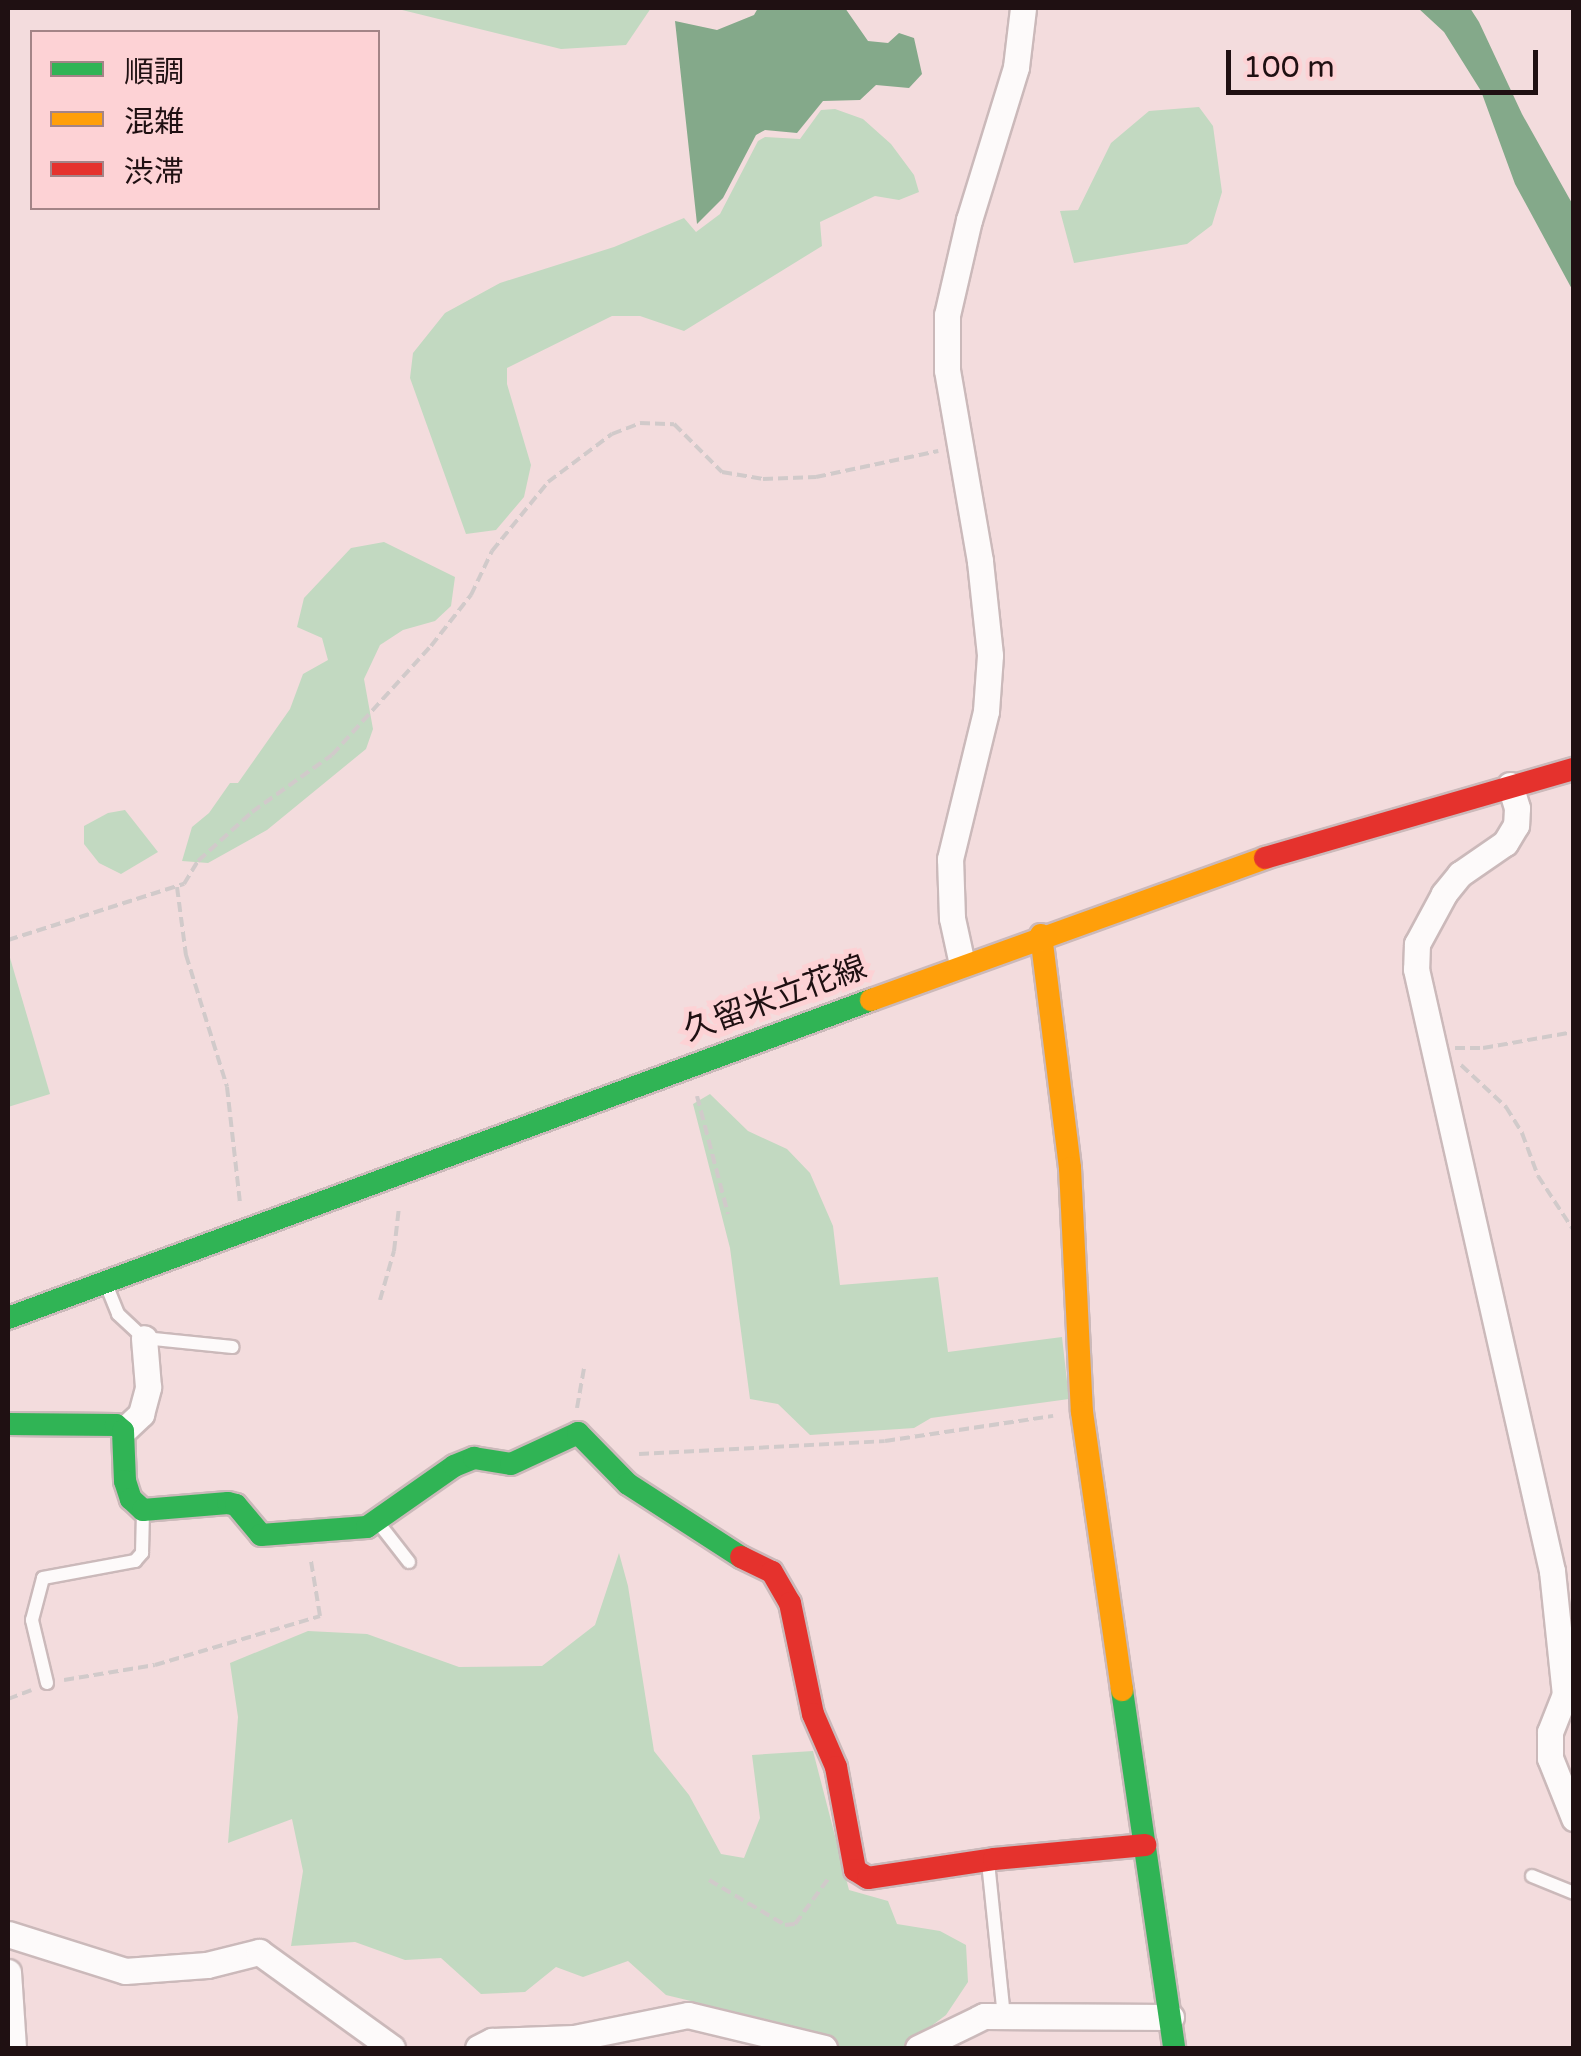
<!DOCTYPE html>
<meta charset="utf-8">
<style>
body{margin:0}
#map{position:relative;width:1581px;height:2056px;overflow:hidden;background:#f3dcdd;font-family:"Varela Round","Noto Sans JP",sans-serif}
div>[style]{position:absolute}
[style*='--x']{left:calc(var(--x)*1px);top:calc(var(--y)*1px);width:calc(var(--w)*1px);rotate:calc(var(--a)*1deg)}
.green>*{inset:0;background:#c2d9c1}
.water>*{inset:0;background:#84a98a}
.path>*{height:4px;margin-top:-2px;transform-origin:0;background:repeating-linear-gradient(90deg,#d1caca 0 10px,transparent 0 15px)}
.roads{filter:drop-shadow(2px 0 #cbb9ba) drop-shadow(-2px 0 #cbb9ba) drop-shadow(0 2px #cbb9ba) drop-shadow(0 -2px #cbb9ba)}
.lane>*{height:12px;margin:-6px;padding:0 6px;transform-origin:6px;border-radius:6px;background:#fdfafa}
.street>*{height:25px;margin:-12.5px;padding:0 12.5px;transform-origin:12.5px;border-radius:12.5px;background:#fdfafa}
.fast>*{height:22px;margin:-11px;padding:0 11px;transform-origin:11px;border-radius:11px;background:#30b455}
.slow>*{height:22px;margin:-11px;padding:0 11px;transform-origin:11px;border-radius:11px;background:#ff9f0a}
.jam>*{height:22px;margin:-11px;padding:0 11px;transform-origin:11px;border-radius:11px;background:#e5322d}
span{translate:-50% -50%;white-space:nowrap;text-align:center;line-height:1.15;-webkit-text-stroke:10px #fdd2d5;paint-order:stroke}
.street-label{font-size:32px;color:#1f1012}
.frame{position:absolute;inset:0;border:10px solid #1f1012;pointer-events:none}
.legend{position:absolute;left:30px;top:30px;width:350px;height:180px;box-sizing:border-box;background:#fdd2d5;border:2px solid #a48487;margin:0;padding:12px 18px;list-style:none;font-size:30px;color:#1f1012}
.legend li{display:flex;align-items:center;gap:20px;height:50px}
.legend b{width:50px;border:2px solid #a48487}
.scale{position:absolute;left:1226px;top:50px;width:312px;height:45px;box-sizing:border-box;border:5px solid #1f1012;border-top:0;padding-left:12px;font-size:30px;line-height:35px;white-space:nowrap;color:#1f1012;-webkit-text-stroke:8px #fdd2d5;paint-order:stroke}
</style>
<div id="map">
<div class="green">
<i style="clip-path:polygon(394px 8px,651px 8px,626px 45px,561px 49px)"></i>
<i style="clip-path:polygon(1199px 107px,1213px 126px,1222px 192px,1212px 225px,1187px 244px,1074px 263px,1060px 211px,1078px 210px,1111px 143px,1149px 111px)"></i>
<i style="clip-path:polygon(835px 109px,863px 119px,891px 144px,914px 175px,919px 192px,899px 200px,875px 196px,820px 222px,822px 246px,684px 331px,640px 316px,612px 316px,507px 368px,507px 384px,531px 465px,524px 497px,496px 530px,466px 534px,410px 378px,413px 353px,445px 313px,500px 283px,614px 247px,684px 218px,696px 232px,720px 214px,758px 141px,765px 137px,800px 139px,821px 110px)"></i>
<i style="clip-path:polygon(384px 542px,455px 577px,451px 606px,435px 621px,403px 630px,380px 645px,364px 679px,373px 729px,366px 749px,267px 830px,208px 863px,182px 861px,192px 827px,209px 813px,230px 783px,238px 783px,290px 709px,303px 674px,328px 660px,322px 638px,297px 627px,304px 598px,351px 548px)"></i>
<i style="clip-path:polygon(125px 810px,158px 852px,121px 874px,99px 863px,84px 844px,84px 826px,108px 813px)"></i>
<i style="clip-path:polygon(8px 951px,50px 1094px,8px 1107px)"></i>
<i style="clip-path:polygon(710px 1094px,748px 1131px,787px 1149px,810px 1173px,833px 1226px,840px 1285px,938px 1277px,948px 1352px,1062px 1337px,1069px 1399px,931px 1418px,914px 1428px,810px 1435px,778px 1404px,750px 1399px,730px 1248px,693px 1104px)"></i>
<i style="clip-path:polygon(619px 1553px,628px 1586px,654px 1751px,689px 1795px,721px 1854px,744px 1858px,760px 1818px,752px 1755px,813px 1751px,849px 1890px,888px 1901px,897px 1924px,940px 1931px,966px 1945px,968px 1982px,946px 2015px,918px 2036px,916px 2048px,788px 2048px,782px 2023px,666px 1995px,628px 1961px,583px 1977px,556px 1967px,525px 1992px,481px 1994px,441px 1958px,405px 1960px,355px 1942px,291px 1946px,303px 1871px,292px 1819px,228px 1843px,238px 1717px,230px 1663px,308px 1631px,367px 1634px,459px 1667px,542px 1666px,595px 1625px)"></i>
</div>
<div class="water">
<i style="clip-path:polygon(758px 8px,845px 8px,868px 41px,888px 43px,899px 33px,914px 38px,922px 74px,909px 88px,876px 85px,860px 100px,823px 101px,797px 133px,765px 130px,756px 135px,723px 198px,697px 224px,675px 21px,717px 30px,754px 15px)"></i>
<i style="clip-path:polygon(1418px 8px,1470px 8px,1479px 22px,1522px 114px,1573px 205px,1573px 291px,1515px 184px,1481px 91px,1444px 32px)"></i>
</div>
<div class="path">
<i style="--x:177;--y:887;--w:69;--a:82.5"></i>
<i style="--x:186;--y:955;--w:138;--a:72.7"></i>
<i style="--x:227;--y:1087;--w:116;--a:83.6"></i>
<i style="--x:8;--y:940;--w:185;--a:-17.7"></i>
<i style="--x:184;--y:884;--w:27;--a:-59"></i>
<i style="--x:198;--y:861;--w:73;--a:-42.2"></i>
<i style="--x:252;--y:812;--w:98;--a:-35.5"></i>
<i style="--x:332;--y:755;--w:147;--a:-47.8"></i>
<i style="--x:431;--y:646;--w:65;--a:-51.9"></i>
<i style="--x:471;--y:595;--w:49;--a:-64.5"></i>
<i style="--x:492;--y:551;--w:89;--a:-50.9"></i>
<i style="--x:548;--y:482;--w:80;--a:-36.9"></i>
<i style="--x:612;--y:434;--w:30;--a:-21"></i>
<i style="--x:640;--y:423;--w:34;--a:2"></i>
<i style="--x:674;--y:424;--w:68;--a:45"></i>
<i style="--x:722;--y:472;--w:42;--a:9.7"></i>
<i style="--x:763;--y:479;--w:53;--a:-2.2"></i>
<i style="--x:816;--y:477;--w:125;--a:-12"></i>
<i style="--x:1455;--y:1048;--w:28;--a:0"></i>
<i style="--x:1483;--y:1048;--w:92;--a:-10"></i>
<i style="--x:1461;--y:1065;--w:62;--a:43"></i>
<i style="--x:1506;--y:1107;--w:31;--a:58"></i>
<i style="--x:1522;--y:1133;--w:46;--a:69.6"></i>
<i style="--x:1538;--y:1176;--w:66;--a:56.8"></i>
<i style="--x:697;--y:1096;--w:122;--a:75.3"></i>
<i style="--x:380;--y:1300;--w:51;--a:-74.1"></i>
<i style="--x:394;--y:1251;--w:44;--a:-83.5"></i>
<i style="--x:577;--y:1408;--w:40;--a:-80"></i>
<i style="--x:639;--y:1454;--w:246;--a:-3"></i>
<i style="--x:885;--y:1441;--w:170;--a:-8.5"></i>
<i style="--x:64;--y:1680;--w:92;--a:-9.4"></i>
<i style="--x:155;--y:1665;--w:172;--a:-16.5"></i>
<i style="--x:320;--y:1616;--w:56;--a:-99.3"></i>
<i style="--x:8;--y:1699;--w:25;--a:-21"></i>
<i style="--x:709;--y:1880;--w:88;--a:30.6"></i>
<i style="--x:785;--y:1925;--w:10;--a:-6"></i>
<i style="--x:795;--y:1924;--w:56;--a:-53.7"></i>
</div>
<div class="roads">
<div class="lane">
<i style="--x:108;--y:1289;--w:27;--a:68"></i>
<i style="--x:118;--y:1314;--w:35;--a:43"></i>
<i style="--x:144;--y:1338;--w:89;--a:5.8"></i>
<i style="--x:377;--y:1521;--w:52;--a:52"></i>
<i style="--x:47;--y:1683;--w:65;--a:-103.4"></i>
<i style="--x:32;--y:1620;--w:43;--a:-75.3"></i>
<i style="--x:43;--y:1578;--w:94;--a:-10.5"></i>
<i style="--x:135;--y:1561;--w:11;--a:-49"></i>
<i style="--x:142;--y:1553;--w:41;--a:-88.6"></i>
<i style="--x:988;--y:1862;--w:155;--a:84.1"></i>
<i style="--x:1532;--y:1876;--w:45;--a:22"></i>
</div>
<div class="street">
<i style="--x:1510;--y:785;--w:24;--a:73"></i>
<i style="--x:1517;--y:808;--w:17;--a:93"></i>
<i style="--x:1516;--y:825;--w:21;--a:121"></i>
<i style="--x:1505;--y:843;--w:55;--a:145.4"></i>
<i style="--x:1460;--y:874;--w:26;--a:129"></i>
<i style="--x:1444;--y:894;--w:57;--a:118.4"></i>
<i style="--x:1417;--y:944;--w:25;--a:92"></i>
<i style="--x:1416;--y:969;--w:617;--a:77.27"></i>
<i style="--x:1552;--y:1571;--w:124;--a:84"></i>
<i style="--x:1565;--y:1694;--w:41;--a:111.5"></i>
<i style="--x:1550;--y:1732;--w:26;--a:90"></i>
<i style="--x:1550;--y:1758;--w:65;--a:68.2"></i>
<i style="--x:962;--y:964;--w:47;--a:-102.3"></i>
<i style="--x:952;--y:918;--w:59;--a:-91.9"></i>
<i style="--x:950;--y:859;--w:152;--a:-76.3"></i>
<i style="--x:986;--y:711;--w:56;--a:-85.9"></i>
<i style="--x:990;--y:655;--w:95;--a:-96.1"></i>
<i style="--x:980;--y:561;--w:194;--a:-99.8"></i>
<i style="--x:947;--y:370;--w:55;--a:-90"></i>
<i style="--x:947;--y:315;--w:98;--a:-77"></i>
<i style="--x:969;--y:220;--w:160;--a:-72.9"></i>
<i style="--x:1016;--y:67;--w:59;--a:-83.2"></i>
<i style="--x:123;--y:1431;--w:25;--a:-43"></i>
<i style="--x:141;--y:1414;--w:28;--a:-75"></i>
<i style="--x:148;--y:1387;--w:49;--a:-94.7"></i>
<i style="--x:8;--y:1934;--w:123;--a:17.5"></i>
<i style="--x:125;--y:1971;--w:82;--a:-4.2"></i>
<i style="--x:207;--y:1965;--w:54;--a:-14"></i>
<i style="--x:259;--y:1952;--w:164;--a:35.8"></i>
<i style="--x:8;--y:1972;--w:76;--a:86.2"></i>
<i style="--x:478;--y:2048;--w:16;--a:-27"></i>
<i style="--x:492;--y:2041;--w:82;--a:-2.1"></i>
<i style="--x:574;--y:2038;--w:116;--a:-11.4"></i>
<i style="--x:688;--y:2015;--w:140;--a:13.6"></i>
<i style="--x:918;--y:2048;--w:73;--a:-25.9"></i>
<i style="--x:984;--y:2016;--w:187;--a:0.3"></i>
</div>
<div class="fast">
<i style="--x:8;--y:1318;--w:920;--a:-20.23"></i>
<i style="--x:8;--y:1424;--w:108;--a:0.5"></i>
<i style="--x:116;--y:1425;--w:9;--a:41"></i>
<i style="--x:123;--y:1431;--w:50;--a:87.7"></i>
<i style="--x:125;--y:1481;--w:19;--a:72"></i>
<i style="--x:131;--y:1499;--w:16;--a:43"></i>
<i style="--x:143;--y:1510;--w:85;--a:-4.7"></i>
<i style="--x:228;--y:1503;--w:8;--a:14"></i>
<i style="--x:236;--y:1505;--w:39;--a:50"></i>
<i style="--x:261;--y:1535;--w:106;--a:-4.3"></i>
<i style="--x:367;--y:1527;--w:106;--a:-35"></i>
<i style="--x:454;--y:1466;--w:22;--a:-22"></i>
<i style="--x:474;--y:1458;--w:37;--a:9"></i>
<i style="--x:511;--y:1464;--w:74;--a:-24.8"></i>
<i style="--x:578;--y:1433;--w:71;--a:45.6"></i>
<i style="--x:628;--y:1484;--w:135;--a:32.9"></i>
<i style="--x:1122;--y:1690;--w:362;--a:81.7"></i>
</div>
<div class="slow">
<i style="--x:1041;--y:935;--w:235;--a:82.9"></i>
<i style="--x:1070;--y:1168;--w:244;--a:87.2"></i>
<i style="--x:1082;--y:1412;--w:281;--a:81.8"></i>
<i style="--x:871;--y:1000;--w:419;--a:-19.8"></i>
</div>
<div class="jam">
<i style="--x:1265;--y:858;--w:322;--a:-16.1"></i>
<i style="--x:741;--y:1557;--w:34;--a:26"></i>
<i style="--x:772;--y:1572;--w:36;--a:60"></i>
<i style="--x:790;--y:1603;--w:113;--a:78.3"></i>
<i style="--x:813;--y:1714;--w:58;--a:66.5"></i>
<i style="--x:836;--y:1767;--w:105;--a:79.5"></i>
<i style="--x:855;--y:1870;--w:15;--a:32"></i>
<i style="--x:868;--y:1878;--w:127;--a:-8.6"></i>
<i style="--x:994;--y:1859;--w:152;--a:-5.3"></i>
</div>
</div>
<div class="street-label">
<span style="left:775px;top:999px;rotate:-20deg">久留米立花線</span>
</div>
<div class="frame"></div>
<ul class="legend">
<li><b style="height:12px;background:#30b455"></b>順調</li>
<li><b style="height:12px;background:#ff9f0a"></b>混雑</li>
<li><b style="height:12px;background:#e5322d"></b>渋滞</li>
</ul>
<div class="scale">100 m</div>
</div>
